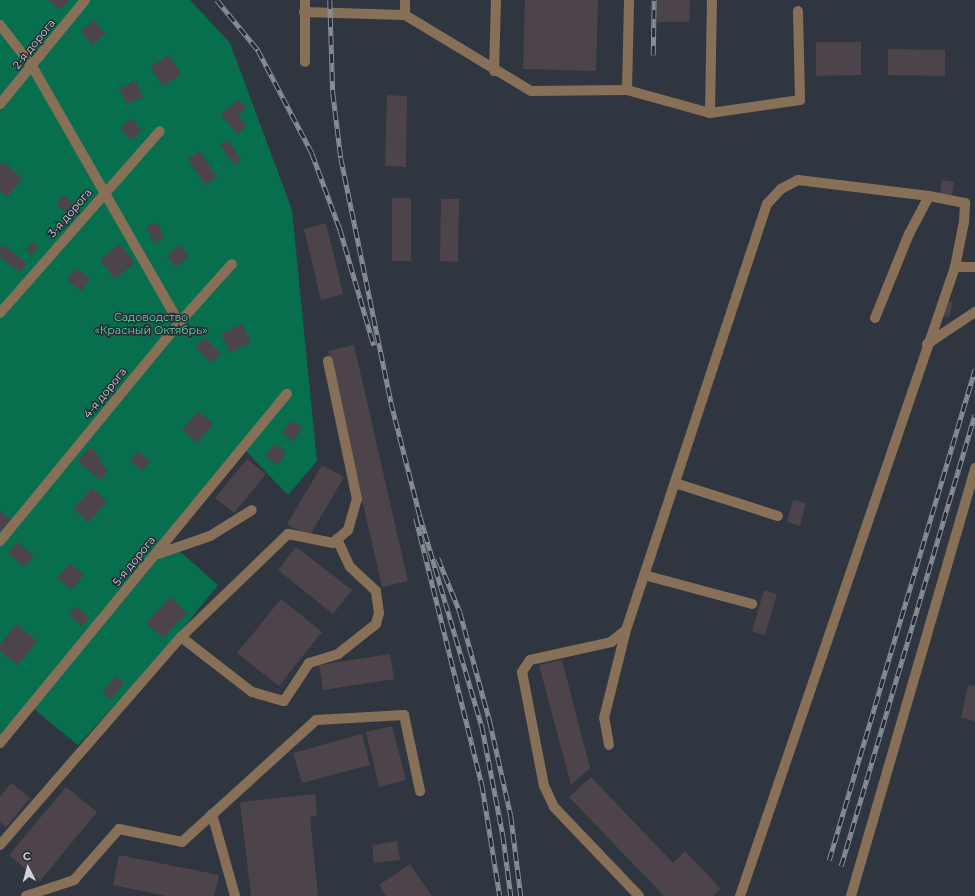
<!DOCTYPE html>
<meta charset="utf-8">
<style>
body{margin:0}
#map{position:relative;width:975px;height:896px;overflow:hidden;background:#303640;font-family:Montserrat,sans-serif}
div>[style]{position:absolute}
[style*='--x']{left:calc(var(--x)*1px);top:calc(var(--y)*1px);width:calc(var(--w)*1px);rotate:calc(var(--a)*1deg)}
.green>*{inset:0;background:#076f4e}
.building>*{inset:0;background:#4d434a}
.minor>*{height:10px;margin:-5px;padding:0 5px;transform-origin:5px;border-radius:5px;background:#887058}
.rail>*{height:4.5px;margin-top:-2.25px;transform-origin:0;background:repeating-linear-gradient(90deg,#262c35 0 9px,#898e96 0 18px);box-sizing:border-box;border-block:1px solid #898e96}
span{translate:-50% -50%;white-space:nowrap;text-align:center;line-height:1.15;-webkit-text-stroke:3px #262c35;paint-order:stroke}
.street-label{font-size:11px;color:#ced2d8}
.park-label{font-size:11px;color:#5edaa8}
.north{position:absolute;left:8px;top:848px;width:40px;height:40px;-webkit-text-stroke:3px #262c35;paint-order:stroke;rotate:354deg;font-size:11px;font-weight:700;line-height:16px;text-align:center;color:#ced2d8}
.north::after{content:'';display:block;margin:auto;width:14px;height:18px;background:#ced2d8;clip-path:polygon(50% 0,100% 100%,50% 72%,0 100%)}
</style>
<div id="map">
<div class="green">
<i style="clip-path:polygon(0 0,190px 0,230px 43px,292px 210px,317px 461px,288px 495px,246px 451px,169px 542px,218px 585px,163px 653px,78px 745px,34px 709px,0 745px)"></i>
</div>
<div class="building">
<i style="clip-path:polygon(48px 0,69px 0,61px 10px)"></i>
<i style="clip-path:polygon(525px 0,598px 0,596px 71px,523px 69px)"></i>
<i style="clip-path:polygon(657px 0,690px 0,689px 22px,657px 22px)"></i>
<i style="clip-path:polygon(94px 20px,105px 34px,92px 45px,81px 31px)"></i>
<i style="clip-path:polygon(816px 42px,861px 42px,861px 75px,816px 76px)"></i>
<i style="clip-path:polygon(888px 49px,945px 50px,945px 76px,888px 75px)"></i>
<i style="clip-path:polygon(169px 55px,181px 74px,163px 86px,150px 67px)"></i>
<i style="clip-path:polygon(136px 81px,143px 97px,127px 104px,119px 88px)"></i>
<i style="clip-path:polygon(387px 95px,407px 96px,406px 167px,385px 166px)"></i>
<i style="clip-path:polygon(239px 99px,246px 108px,238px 115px,247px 126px,237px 134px,221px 114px)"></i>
<i style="clip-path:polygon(131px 118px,142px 131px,131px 140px,120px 128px)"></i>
<i style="clip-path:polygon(228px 140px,241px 160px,234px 165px,220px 145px)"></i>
<i style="clip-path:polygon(200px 151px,217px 177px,205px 185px,188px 159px)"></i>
<i style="clip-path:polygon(3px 162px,22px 178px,7px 197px,0 191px,0 165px)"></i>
<i style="clip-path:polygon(942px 180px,954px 182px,952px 196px,940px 194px)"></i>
<i style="clip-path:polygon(63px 195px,73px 202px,66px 212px,56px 205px)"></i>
<i style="clip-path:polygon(392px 198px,411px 198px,411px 261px,392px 261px)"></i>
<i style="clip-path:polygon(441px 199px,459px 199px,458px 262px,440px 261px)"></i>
<i style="clip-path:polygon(157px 222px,164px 238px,154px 243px,146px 227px)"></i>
<i style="clip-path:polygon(326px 223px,343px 294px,321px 300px,304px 229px)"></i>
<i style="clip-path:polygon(32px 242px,38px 247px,32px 255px,26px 251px)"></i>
<i style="clip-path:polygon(119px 244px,135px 262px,115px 279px,100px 260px)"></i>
<i style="clip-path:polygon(3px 245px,27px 263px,20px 272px,0 257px,0 249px)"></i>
<i style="clip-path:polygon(180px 245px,189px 256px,176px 267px,167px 256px)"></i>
<i style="clip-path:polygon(75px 268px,90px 278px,82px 291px,67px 281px)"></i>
<i style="clip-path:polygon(945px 300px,953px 302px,949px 317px,941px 315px)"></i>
<i style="clip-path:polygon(242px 324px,251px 342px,230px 353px,221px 334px)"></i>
<i style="clip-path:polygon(205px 337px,221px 354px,211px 363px,195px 347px)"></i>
<i style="clip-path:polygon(354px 345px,408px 581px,382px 587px,328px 351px)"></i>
<i style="clip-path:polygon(198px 411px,213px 424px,197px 443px,182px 430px)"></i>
<i style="clip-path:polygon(291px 420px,302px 428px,293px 441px,282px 433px)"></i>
<i style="clip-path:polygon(274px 444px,286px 452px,277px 465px,265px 457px)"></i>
<i style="clip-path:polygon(90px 447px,100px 456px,98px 459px,108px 471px,100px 480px,78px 461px)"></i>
<i style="clip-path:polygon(138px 451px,150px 461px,142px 471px,130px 461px)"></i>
<i style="clip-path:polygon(247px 459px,266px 474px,234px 513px,215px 498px)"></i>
<i style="clip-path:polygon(322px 465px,344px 477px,309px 537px,287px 524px)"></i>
<i style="clip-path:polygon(92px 488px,107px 501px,89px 522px,73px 509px)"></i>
<i style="clip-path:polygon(793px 500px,806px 503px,800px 526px,787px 522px)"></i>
<i style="clip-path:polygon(0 511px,11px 520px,2px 531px,0 530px)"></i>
<i style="clip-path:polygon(17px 542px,34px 556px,24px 567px,8px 553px)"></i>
<i style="clip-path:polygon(296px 547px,352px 590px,333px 614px,278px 570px)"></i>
<i style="clip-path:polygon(70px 563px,84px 575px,71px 590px,57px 578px)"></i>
<i style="clip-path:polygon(764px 590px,777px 594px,765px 635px,752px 631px)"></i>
<i style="clip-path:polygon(170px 597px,187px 613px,163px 638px,146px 623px)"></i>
<i style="clip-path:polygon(281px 599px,322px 632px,279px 686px,237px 653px)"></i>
<i style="clip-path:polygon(76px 606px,89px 618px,82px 626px,69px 614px)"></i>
<i style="clip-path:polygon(16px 624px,37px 641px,18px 665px,0 651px,0 645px)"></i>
<i style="clip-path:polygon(390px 654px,394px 679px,323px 690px,319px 665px)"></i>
<i style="clip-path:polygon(562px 660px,590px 768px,571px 785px,539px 665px)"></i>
<i style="clip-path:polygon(116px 676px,124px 683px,111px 699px,102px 692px)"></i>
<i style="clip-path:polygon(968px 685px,975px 686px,975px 721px,961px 718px)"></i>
<i style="clip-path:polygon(392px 726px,406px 780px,379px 787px,366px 732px)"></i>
<i style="clip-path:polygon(362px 734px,370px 765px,302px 783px,293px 753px)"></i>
<i style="clip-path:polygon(591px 777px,673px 863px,685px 851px,721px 889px,713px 896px,664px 896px,569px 797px)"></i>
<i style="clip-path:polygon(11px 783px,30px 798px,6px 827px,0 822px,0 797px)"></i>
<i style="clip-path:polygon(66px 787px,97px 812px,40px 881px,9px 855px)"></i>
<i style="clip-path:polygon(315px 794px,317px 816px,310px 817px,318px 896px,251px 896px,240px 802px)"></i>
<i style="clip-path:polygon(397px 841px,400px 860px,374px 863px,372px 845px)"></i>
<i style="clip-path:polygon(119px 855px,219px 875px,214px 896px,166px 896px,113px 885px)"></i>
<i style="clip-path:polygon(410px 864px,432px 896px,386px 896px,379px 885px)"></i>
</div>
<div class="minor">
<i style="--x:405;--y:0;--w:15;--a:90"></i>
<i style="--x:304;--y:12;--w:101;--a:1.7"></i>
<i style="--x:405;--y:15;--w:147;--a:31.1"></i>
<i style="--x:531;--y:91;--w:96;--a:-0.6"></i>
<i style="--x:627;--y:90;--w:86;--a:15.5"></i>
<i style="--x:710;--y:113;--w:91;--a:-8.2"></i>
<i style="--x:800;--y:100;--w:89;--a:-91.3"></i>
<i style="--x:0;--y:25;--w:52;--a:52"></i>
<i style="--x:32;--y:66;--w:296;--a:60.2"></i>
<i style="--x:305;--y:62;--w:62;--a:-90"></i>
<i style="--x:494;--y:71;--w:71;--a:-88.4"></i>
<i style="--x:627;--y:90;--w:90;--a:-88.7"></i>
<i style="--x:0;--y:104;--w:134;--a:-50.7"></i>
<i style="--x:710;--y:113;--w:113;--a:-89"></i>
<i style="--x:955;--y:267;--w:20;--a:0"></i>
<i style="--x:0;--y:313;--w:242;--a:-48.7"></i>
<i style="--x:875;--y:318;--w:91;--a:-68"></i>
<i style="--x:909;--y:234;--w:43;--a:-62.2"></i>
<i style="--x:927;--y:344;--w:58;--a:-33.7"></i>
<i style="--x:675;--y:483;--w:108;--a:17.8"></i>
<i style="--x:0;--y:541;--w:282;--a:-50.6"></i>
<i style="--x:179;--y:323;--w:79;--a:-48.1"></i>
<i style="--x:158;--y:554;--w:55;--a:-19.1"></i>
<i style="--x:210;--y:536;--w:49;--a:-31.8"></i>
<i style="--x:644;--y:575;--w:112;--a:15"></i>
<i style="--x:181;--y:637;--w:90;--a:37.8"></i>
<i style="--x:252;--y:692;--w:33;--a:16"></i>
<i style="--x:284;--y:701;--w:45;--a:-56.7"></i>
<i style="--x:309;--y:663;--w:30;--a:-17"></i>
<i style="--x:338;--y:654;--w:48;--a:-38.3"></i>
<i style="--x:376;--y:624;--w:11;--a:-75"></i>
<i style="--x:379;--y:613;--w:22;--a:-98"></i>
<i style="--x:376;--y:591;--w:35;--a:-137"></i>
<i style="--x:350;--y:567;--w:31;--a:-115"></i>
<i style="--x:0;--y:743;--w:452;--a:-50.6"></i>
<i style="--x:609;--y:745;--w:27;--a:-100"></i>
<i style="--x:604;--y:718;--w:91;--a:-76"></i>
<i style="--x:212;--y:814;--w:85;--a:74.3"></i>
<i style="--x:0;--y:845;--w:276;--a:-49"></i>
<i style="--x:181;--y:637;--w:149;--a:-43.9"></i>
<i style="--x:288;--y:534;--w:46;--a:11.3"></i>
<i style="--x:333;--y:543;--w:20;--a:-41"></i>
<i style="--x:348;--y:530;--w:32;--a:-74"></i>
<i style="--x:357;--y:499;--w:141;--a:-101.9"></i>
<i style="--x:26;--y:896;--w:51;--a:-18.4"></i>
<i style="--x:74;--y:880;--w:68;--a:-48.6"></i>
<i style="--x:119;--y:829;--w:64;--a:11.7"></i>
<i style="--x:182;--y:842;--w:181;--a:-42.3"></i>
<i style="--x:316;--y:720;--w:88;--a:-3.3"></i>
<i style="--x:404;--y:715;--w:78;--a:78.1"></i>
<i style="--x:639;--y:896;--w:123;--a:-133.7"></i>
<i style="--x:554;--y:807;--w:23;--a:-115"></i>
<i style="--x:544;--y:786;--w:116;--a:-100.9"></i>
<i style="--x:522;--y:672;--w:14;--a:-56"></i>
<i style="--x:530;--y:660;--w:83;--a:-12.5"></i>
<i style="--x:611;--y:642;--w:19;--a:-39"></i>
<i style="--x:626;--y:630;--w:449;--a:-71.7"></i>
<i style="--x:767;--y:204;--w:21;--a:-47"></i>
<i style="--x:781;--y:189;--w:19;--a:-28"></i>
<i style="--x:798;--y:180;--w:132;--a:7"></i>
<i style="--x:929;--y:196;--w:37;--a:11"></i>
<i style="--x:965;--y:203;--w:19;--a:93"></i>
<i style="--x:964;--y:222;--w:46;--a:101.3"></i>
<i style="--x:955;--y:267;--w:665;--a:108.87"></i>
<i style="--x:851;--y:896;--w:446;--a:-73.8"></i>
</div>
<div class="rail">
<i style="--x:217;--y:0;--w:65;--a:50.6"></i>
<i style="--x:258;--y:50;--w:116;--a:62.3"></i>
<i style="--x:312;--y:153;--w:81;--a:69.8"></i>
<i style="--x:340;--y:229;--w:121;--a:73.7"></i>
<i style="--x:330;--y:0;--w:93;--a:88.2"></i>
<i style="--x:333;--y:93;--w:65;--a:83"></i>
<i style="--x:341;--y:158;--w:249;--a:78.4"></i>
<i style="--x:391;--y:402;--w:118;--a:75.7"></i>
<i style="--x:420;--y:516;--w:219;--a:73.6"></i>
<i style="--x:482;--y:726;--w:111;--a:79.1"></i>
<i style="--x:503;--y:835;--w:62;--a:82.5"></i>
<i style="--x:653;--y:55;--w:55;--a:-89"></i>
<i style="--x:416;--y:518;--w:274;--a:76.1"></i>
<i style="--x:482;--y:784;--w:113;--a:80.9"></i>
<i style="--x:438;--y:558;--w:58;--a:67.8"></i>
<i style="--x:460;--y:612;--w:114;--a:74.7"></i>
<i style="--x:490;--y:722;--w:96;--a:77.4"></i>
<i style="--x:511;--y:816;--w:81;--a:82.9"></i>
<i style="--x:829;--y:860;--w:512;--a:-73.44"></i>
<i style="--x:841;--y:866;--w:471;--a:-73.5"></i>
</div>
<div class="street-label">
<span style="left:34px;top:44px;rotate:-51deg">2-я дорога</span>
<span style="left:70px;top:213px;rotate:-49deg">3-я дорога</span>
<span style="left:105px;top:393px;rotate:-51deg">4-я дорога</span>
<span style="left:134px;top:561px;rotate:-51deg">5-я дорога</span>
</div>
<div class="park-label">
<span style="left:151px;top:324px">Садоводство<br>«Красный Октябрь»</span>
</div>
<div class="north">С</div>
</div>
